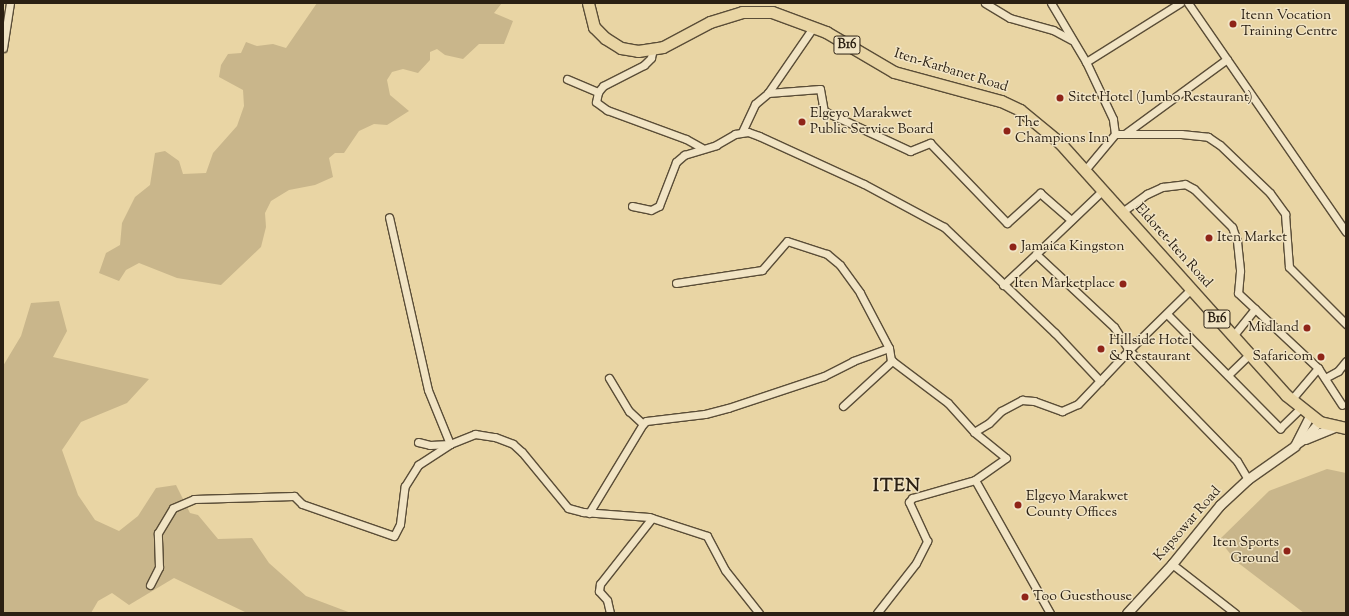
<!DOCTYPE html>
<style>
body{margin:0}
#map{position:relative;width:1349px;height:616px;overflow:hidden;background:#e9d5a4;font-family:"Sorts Mill Goudy",serif}
div>[style]{position:absolute}
[style*='--x']{left:calc(var(--x)*1px);top:calc(var(--y)*1px);width:calc(var(--w)*1px);rotate:calc(var(--a)*1deg)}
.green>*{inset:0;background:#c9b68b}
.roads{filter:drop-shadow(1px 0 #5a4d37) drop-shadow(-1px 0 #5a4d37) drop-shadow(0 1px #5a4d37) drop-shadow(0 -1px #5a4d37)}
.minor>*{height:7px;margin:-3.5px;padding:0 3.5px;transform-origin:3.5px;border-radius:3.5px;background:#f1e4c4}
.tertiary>*{height:8px;margin:-4px;padding:0 4px;transform-origin:4px;border-radius:4px;background:#f1e4c4}
.secondary>*{height:9px;margin:-4.5px;padding:0 4.5px;transform-origin:4.5px;border-radius:4.5px;background:#f1e4c4}
.primary>*{height:11px;margin:-5.5px;padding:0 5.5px;transform-origin:5.5px;border-radius:5.5px;background:#e9d5a4}
.dots>*{width:11px;height:11px;translate:-50% -50%;box-sizing:border-box;border:2px solid #f1e4c4;border-radius:50%}
span{translate:-50% -50%;white-space:nowrap;text-align:center;line-height:1.15;-webkit-text-stroke:3px #f1e4c4;paint-order:stroke}
.shield-label span{padding:1px 3px;background:#f1e4c4;border:1px solid;border-radius:3px;-webkit-text-stroke-width:0}
.shield-label{font-size:13px;color:#2b2013;font-weight:700}
.poi-label{font-size:14px;color:#2b2013}
.left{translate:0 -50%;text-align:left}
.right{translate:-100% -50%;text-align:right}
.street-label{font-size:14px;color:#2b2013}
.district-label{font-size:18px;color:#2b2013;font-weight:700;letter-spacing:1px}
.frame{position:absolute;inset:0;border:4px solid #2b2013;pointer-events:none}
</style>
<div id="map">
<div class="green">
<i style="clip-path:polygon(317px 3px,502px 3px,494px 13px,513px 21px,504px 44px,479px 44px,463px 59px,445px 55px,437px 49px,430px 52px,430px 60px,418px 73px,403px 69px,392px 72px,387px 80px,390px 95px,409px 111px,387px 125px,374px 124px,359px 131px,344px 153px,335px 153px,329px 158px,333px 177px,315px 185px,289px 190px,271px 201px,265px 213px,266px 227px,261px 247px,221px 285px,177px 278px,139px 263px,126px 270px,119px 281px,99px 273px,106px 253px,120px 245px,122px 223px,135px 197px,150px 185px,155px 153px,165px 151px,179px 161px,183px 174px,206px 173px,213px 153px,237px 126px,244px 106px,243px 90px,219px 77px,221px 65px,228px 54px,241px 53px,246px 42px,257px 46px,273px 44px,286px 48px)"></i>
<i style="clip-path:polygon(59px 301px,67px 331px,53px 357px,149px 379px,127px 403px,81px 422px,62px 450px,78px 495px,95px 520px,119px 531px,138px 516px,156px 488px,176px 485px,190px 513px,198px 515px,218px 539px,252px 538px,269px 563px,306px 596px,351px 613px,247px 613px,174px 578px,129px 605px,112px 593px,98px 601px,91px 613px,3px 613px,3px 366px,21px 336px,31px 303px)"></i>
<i style="clip-path:polygon(1327px 469px,1346px 473px,1346px 613px,1304px 613px,1237px 562px,1219px 540px,1269px 491px)"></i>
</div>
<div class="roads">
<div class="minor">
<i style="--x:985;--y:3;--w:29;--a:31"></i>
<i style="--x:1010;--y:18;--w:45;--a:15.6"></i>
<i style="--x:1053;--y:30;--w:21;--a:28"></i>
<i style="--x:1051;--y:3;--w:69;--a:59.3"></i>
<i style="--x:1188;--y:3;--w:278;--a:55.4"></i>
<i style="--x:3;--y:48;--w:46;--a:-81.2"></i>
<i style="--x:653;--y:49;--w:9;--a:103"></i>
<i style="--x:651;--y:58;--w:10;--a:135"></i>
<i style="--x:644;--y:65;--w:46;--a:152.9"></i>
<i style="--x:603;--y:86;--w:8;--a:130"></i>
<i style="--x:598;--y:92;--w:10;--a:101"></i>
<i style="--x:596;--y:102;--w:14;--a:36"></i>
<i style="--x:607;--y:110;--w:84;--a:20.2"></i>
<i style="--x:686;--y:139;--w:18;--a:29"></i>
<i style="--x:567;--y:79;--w:34;--a:23"></i>
<i style="--x:768;--y:93;--w:52;--a:-4.4"></i>
<i style="--x:820;--y:89;--w:22;--a:80"></i>
<i style="--x:824;--y:111;--w:95;--a:24.9"></i>
<i style="--x:910;--y:151;--w:22;--a:-22"></i>
<i style="--x:930;--y:143;--w:111;--a:46.1"></i>
<i style="--x:1007;--y:223;--w:45;--a:-42.3"></i>
<i style="--x:1040;--y:193;--w:41;--a:41.1"></i>
<i style="--x:742;--y:132;--w:31;--a:-65"></i>
<i style="--x:755;--y:104;--w:17;--a:-40"></i>
<i style="--x:768;--y:93;--w:81;--a:-55.5"></i>
<i style="--x:1126;--y:133;--w:125;--a:-36.2"></i>
<i style="--x:1115;--y:134;--w:66;--a:0"></i>
<i style="--x:1181;--y:134;--w:27;--a:6"></i>
<i style="--x:1208;--y:137;--w:14;--a:34"></i>
<i style="--x:1220;--y:145;--w:69;--a:43.8"></i>
<i style="--x:1270;--y:193;--w:26;--a:54"></i>
<i style="--x:1285;--y:214;--w:53;--a:85.7"></i>
<i style="--x:1289;--y:267;--w:81;--a:45"></i>
<i style="--x:1085;--y:170;--w:47;--a:-50.2"></i>
<i style="--x:1115;--y:134;--w:15;--a:-98"></i>
<i style="--x:1113;--y:119;--w:63;--a:-115.3"></i>
<i style="--x:1086;--y:62;--w:111;--a:-32.1"></i>
<i style="--x:1103;--y:190;--w:93;--a:136.3"></i>
<i style="--x:1036;--y:254;--w:107;--a:43.1"></i>
<i style="--x:1114;--y:327;--w:27;--a:57"></i>
<i style="--x:1129;--y:350;--w:155;--a:45.8"></i>
<i style="--x:1237;--y:461;--w:21;--a:59"></i>
<i style="--x:632;--y:206;--w:19;--a:12"></i>
<i style="--x:651;--y:210;--w:9;--a:-27"></i>
<i style="--x:659;--y:206;--w:47;--a:-68.9"></i>
<i style="--x:676;--y:162;--w:11;--a:-41"></i>
<i style="--x:684;--y:155;--w:34;--a:-17"></i>
<i style="--x:716;--y:145;--w:22;--a:-30"></i>
<i style="--x:735;--y:134;--w:13;--a:-9"></i>
<i style="--x:748;--y:132;--w:12;--a:20"></i>
<i style="--x:759;--y:136;--w:115;--a:24.6"></i>
<i style="--x:864;--y:184;--w:91;--a:28.3"></i>
<i style="--x:944;--y:227;--w:153;--a:43.7"></i>
<i style="--x:1055;--y:333;--w:66;--a:46.8"></i>
<i style="--x:1122;--y:212;--w:31;--a:-36"></i>
<i style="--x:1147;--y:194;--w:17;--a:-25"></i>
<i style="--x:1162;--y:187;--w:23;--a:-7"></i>
<i style="--x:1185;--y:184;--w:10;--a:29"></i>
<i style="--x:1194;--y:189;--w:54;--a:45"></i>
<i style="--x:1232;--y:227;--w:15;--a:70"></i>
<i style="--x:1237;--y:241;--w:30;--a:84"></i>
<i style="--x:1240;--y:271;--w:22;--a:95"></i>
<i style="--x:1238;--y:293;--w:110;--a:43.2"></i>
<i style="--x:1318;--y:368;--w:44;--a:57"></i>
<i style="--x:676;--y:283;--w:87;--a:-8.6"></i>
<i style="--x:762;--y:270;--w:38;--a:-49"></i>
<i style="--x:787;--y:241;--w:42;--a:18"></i>
<i style="--x:827;--y:254;--w:17;--a:40"></i>
<i style="--x:840;--y:265;--w:34;--a:54"></i>
<i style="--x:860;--y:293;--w:62;--a:62.2"></i>
<i style="--x:889;--y:348;--w:12;--a:81"></i>
<i style="--x:891;--y:360;--w:71;--a:37"></i>
<i style="--x:948;--y:403;--w:39;--a:48"></i>
<i style="--x:974;--y:432;--w:17;--a:-31"></i>
<i style="--x:989;--y:423;--w:17;--a:-45"></i>
<i style="--x:1001;--y:411;--w:24;--a:-28"></i>
<i style="--x:1022;--y:400;--w:12;--a:5"></i>
<i style="--x:1034;--y:401;--w:30;--a:20"></i>
<i style="--x:1062;--y:411;--w:17;--a:-24"></i>
<i style="--x:1078;--y:404;--w:74;--a:-46.6"></i>
<i style="--x:1129;--y:350;--w:87;--a:-44.5"></i>
<i style="--x:1003;--y:285;--w:45;--a:-43.2"></i>
<i style="--x:1167;--y:314;--w:161;--a:45.3"></i>
<i style="--x:1280;--y:428;--w:29;--a:-44"></i>
<i style="--x:1233;--y:336;--w:35;--a:-51"></i>
<i style="--x:1228;--y:375;--w:29;--a:-44"></i>
<i style="--x:609;--y:378;--w:39;--a:59"></i>
<i style="--x:629;--y:411;--w:19;--a:43"></i>
<i style="--x:643;--y:424;--w:4;--a:-45"></i>
<i style="--x:646;--y:421;--w:59;--a:-6.8"></i>
<i style="--x:705;--y:414;--w:24;--a:-15"></i>
<i style="--x:728;--y:408;--w:101;--a:-18.4"></i>
<i style="--x:824;--y:376;--w:33;--a:-27"></i>
<i style="--x:853;--y:361;--w:38;--a:-20"></i>
<i style="--x:1325;--y:378;--w:15;--a:-28"></i>
<i style="--x:1338;--y:371;--w:13;--a:-51"></i>
<i style="--x:1291;--y:400;--w:42;--a:-49.8"></i>
<i style="--x:843;--y:406;--w:67;--a:-42.6"></i>
<i style="--x:974;--y:432;--w:41;--a:39.1"></i>
<i style="--x:1006;--y:458;--w:38;--a:145"></i>
<i style="--x:418;--y:442;--w:12;--a:14"></i>
<i style="--x:430;--y:445;--w:20;--a:-3"></i>
<i style="--x:450;--y:444;--w:27;--a:-22"></i>
<i style="--x:475;--y:434;--w:20;--a:9"></i>
<i style="--x:495;--y:437;--w:19;--a:21"></i>
<i style="--x:513;--y:444;--w:12;--a:42"></i>
<i style="--x:522;--y:452;--w:72;--a:50.6"></i>
<i style="--x:568;--y:508;--w:16;--a:15"></i>
<i style="--x:583;--y:512;--w:66;--a:4.3"></i>
<i style="--x:649;--y:517;--w:61;--a:18.1"></i>
<i style="--x:707;--y:536;--w:38;--a:62"></i>
<i style="--x:725;--y:570;--w:55;--a:51.7"></i>
<i style="--x:589;--y:513;--w:104;--a:-58.8"></i>
<i style="--x:1172;--y:564;--w:80;--a:37.9"></i>
<i style="--x:150;--y:585;--w:20;--a:-63"></i>
<i style="--x:159;--y:567;--w:34;--a:-92"></i>
<i style="--x:158;--y:533;--w:29;--a:-59"></i>
<i style="--x:173;--y:508;--w:23;--a:-23"></i>
<i style="--x:194;--y:499;--w:100;--a:-1.7"></i>
<i style="--x:294;--y:496;--w:11;--a:45"></i>
<i style="--x:302;--y:504;--w:97;--a:19.2"></i>
<i style="--x:394;--y:536;--w:13;--a:-63"></i>
<i style="--x:400;--y:524;--w:38;--a:-83"></i>
<i style="--x:405;--y:486;--w:25;--a:-58"></i>
<i style="--x:418;--y:465;--w:38;--a:-33"></i>
<i style="--x:450;--y:444;--w:58;--a:-112.2"></i>
<i style="--x:428;--y:390;--w:177;--a:-102.7"></i>
<i style="--x:610;--y:613;--w:13;--a:-103"></i>
<i style="--x:607;--y:600;--w:12;--a:-132"></i>
<i style="--x:599;--y:591;--w:7;--a:-82"></i>
<i style="--x:600;--y:584;--w:84;--a:-51.8"></i>
<i style="--x:877;--y:613;--w:63;--a:-52"></i>
<i style="--x:916;--y:563;--w:25;--a:-63"></i>
<i style="--x:927;--y:541;--w:43;--a:-114.8"></i>
<i style="--x:909;--y:502;--w:5;--a:-53"></i>
<i style="--x:912;--y:498;--w:66;--a:-15.9"></i>
<i style="--x:975;--y:480;--w:153;--a:60.6"></i>
</div>
<div class="tertiary">
<i style="--x:1295;--y:446;--w:12;--a:-35"></i>
<i style="--x:1305;--y:439;--w:23;--a:-49"></i>
<i style="--x:1295;--y:446;--w:33;--a:-63"></i>
</div>
<div class="secondary">
<i style="--x:1305;--y:439;--w:31;--a:-22"></i>
<i style="--x:1127;--y:613;--w:67;--a:-47.4"></i>
<i style="--x:1172;--y:564;--w:76;--a:-50.9"></i>
<i style="--x:1220;--y:505;--w:38;--a:-43"></i>
<i style="--x:1248;--y:479;--w:57;--a:-35.1"></i>
</div>
<div class="primary">
<i style="--x:588;--y:3;--w:25;--a:76"></i>
<i style="--x:594;--y:27;--w:16;--a:45"></i>
<i style="--x:605;--y:38;--w:19;--a:32"></i>
<i style="--x:621;--y:48;--w:17;--a:10"></i>
<i style="--x:638;--y:51;--w:25;--a:-9"></i>
<i style="--x:663;--y:47;--w:53;--a:-28"></i>
<i style="--x:710;--y:22;--w:34;--a:-17"></i>
<i style="--x:742;--y:12;--w:30;--a:0"></i>
<i style="--x:772;--y:12;--w:58;--a:20.3"></i>
<i style="--x:826;--y:32;--w:79;--a:30.5"></i>
<i style="--x:894;--y:72;--w:111;--a:15.2"></i>
<i style="--x:1001;--y:101;--w:21;--a:25"></i>
<i style="--x:1020;--y:110;--w:52;--a:39.5"></i>
<i style="--x:1060;--y:143;--w:338;--a:48.1"></i>
<i style="--x:1286;--y:395;--w:43;--a:38.5"></i>
<i style="--x:1320;--y:422;--w:27;--a:13"></i>
</div>
</div>
<div class="dots">
<i style="left:1233px;top:24px;background:#8f2418"></i>
<i style="left:1060px;top:98px;background:#8f2418"></i>
<i style="left:802px;top:122px;background:#8f2418"></i>
<i style="left:1007px;top:131px;background:#8f2418"></i>
<i style="left:1209px;top:238px;background:#8f2418"></i>
<i style="left:1013px;top:247px;background:#8f2418"></i>
<i style="left:1123px;top:284px;background:#8f2418"></i>
<i style="left:1307px;top:328px;background:#8f2418"></i>
<i style="left:1101px;top:349px;background:#8f2418"></i>
<i style="left:1321px;top:357px;background:#8f2418"></i>
<i style="left:1018px;top:505px;background:#8f2418"></i>
<i style="left:1287px;top:551px;background:#8f2418"></i>
<i style="left:1025px;top:597px;background:#8f2418"></i>
</div>
<div class="shield-label">
<span style="left:847px;top:45px">B16</span>
<span style="left:1217px;top:319px">B16</span>
</div>
<div class="poi-label">
<span class="left" style="left:1241px;top:24px">Itenn Vocation<br>Training Centre</span>
<span class="left" style="left:1068px;top:98px">Sitet Hotel (Jumbo Restaurant)</span>
<span class="left" style="left:810px;top:122px">Elgeyo Marakwet<br>Public Service Board</span>
<span class="left" style="left:1015px;top:131px">The<br>Champions Inn</span>
<span class="left" style="left:1217px;top:238px">Iten Market</span>
<span class="left" style="left:1021px;top:247px">Jamaica Kingston</span>
<span class="right" style="left:1115px;top:284px">Iten Marketplace</span>
<span class="right" style="left:1299px;top:328px">Midland</span>
<span class="left" style="left:1109px;top:349px">Hillside Hotel<br>&amp; Restaurant</span>
<span class="right" style="left:1313px;top:357px">Safaricom</span>
<span class="left" style="left:1026px;top:505px">Elgeyo Marakwet<br>County Offices</span>
<span class="right" style="left:1279px;top:551px">Iten Sports<br>Ground</span>
<span class="left" style="left:1033px;top:597px">Too Guesthouse</span>
</div>
<div class="street-label">
<span style="left:951px;top:71px;rotate:17deg">Iten-Karbanet Road</span>
<span style="left:1173px;top:246px;rotate:48deg">Eldoret-Iten Road</span>
<span style="left:1188px;top:524px;rotate:-49deg">Kapsowar Road</span>
</div>
<div class="district-label">
<span style="left:897px;top:487px">ITEN</span>
</div>
<div class="frame"></div>
</div>
